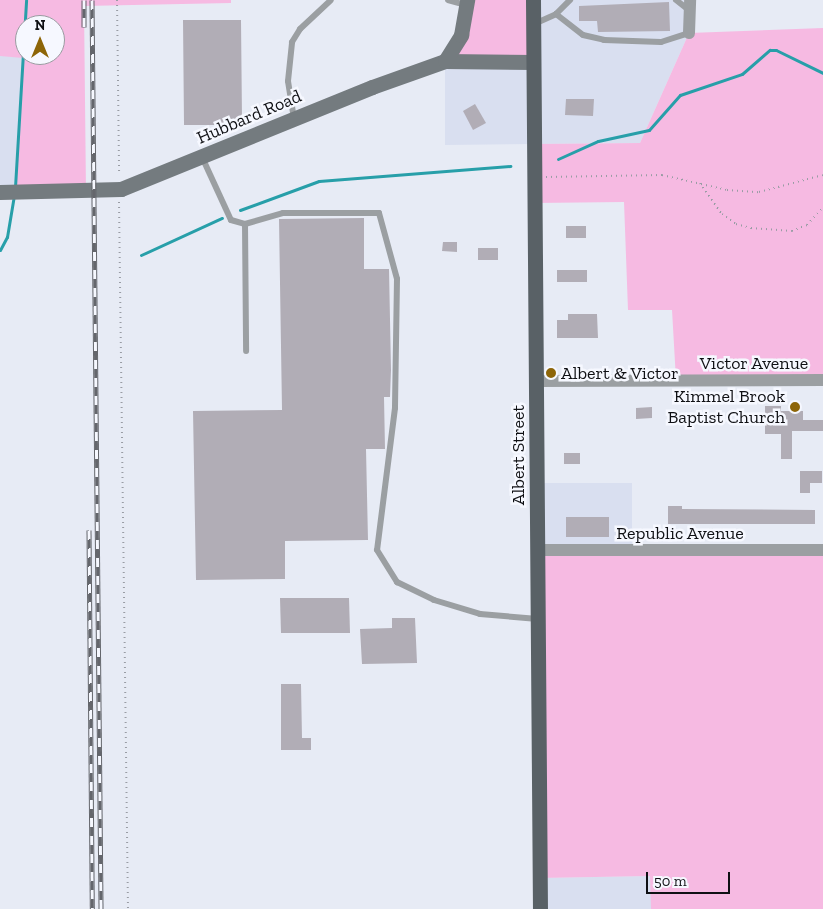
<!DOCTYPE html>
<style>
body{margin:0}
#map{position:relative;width:823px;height:909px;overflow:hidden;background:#e7ebf5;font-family:"Zilla Slab",serif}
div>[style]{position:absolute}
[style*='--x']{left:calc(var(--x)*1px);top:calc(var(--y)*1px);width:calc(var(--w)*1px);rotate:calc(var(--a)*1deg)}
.built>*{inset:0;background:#d9dff0}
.green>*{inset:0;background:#f6bae2}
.stream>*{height:3px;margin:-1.5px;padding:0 1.5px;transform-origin:1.5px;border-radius:1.5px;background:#279fa9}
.building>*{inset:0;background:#b1adb6}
.path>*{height:2px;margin-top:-1px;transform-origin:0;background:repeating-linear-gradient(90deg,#999ca4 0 1px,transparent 0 5px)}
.lane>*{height:6px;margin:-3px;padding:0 3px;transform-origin:3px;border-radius:3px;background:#9b9fa2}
.street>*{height:12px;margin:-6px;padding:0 6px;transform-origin:6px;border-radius:6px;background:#9b9fa2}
.secondary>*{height:15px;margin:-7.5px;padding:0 7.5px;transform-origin:7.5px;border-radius:7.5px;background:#747b7f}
.primary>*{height:15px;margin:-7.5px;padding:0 7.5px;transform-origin:7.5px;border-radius:7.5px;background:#596166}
.rail>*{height:5px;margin-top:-2.5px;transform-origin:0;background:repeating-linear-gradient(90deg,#f6f8ff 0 9px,#64666c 0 18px);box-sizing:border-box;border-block:1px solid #64666c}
.dots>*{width:14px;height:14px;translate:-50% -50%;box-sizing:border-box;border:2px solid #f6f8ff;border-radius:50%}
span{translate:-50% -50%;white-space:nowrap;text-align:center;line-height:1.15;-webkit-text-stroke:5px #f6f8ff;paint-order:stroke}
.street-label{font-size:18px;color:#0f1014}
.poi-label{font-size:18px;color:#0f1014}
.left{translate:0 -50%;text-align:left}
.right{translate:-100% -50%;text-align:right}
.north{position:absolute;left:15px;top:15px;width:50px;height:50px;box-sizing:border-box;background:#f6f8ff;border:1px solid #9a9ba1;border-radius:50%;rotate:0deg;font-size:14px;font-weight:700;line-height:20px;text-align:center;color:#0f1014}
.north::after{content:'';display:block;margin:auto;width:18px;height:22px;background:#8d6508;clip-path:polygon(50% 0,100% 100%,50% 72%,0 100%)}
.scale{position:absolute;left:646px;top:872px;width:84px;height:22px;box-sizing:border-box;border:2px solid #0f1014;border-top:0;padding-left:6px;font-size:15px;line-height:18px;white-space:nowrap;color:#0f1014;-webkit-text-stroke:4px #f6f8ff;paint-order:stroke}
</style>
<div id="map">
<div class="built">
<i style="clip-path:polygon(467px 0,690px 0,689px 33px,640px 143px,445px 145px,445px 61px)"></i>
<i style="clip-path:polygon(0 56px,23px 56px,15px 192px,0 192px)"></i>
<i style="clip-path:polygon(537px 483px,632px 483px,632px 550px,537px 550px)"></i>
<i style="clip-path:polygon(651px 876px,651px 909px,540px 909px,540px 878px)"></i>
</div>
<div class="green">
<i style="clip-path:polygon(evenodd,0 0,231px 0,231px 3px,84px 6px,86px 192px,15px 192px,23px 58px,0 56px,0 0,25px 25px,55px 25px,55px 55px,25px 55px,25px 25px)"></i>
<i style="clip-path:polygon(467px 0,533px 0,533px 62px,445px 61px)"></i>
<i style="clip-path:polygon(823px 28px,823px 380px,676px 380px,672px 310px,628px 310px,624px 202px,534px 203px,533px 144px,640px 143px,689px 33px)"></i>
<i style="clip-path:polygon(537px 550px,823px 550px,823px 909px,651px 909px,650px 876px,540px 878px)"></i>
</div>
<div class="stream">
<i style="--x:558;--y:159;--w:44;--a:-24.2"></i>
<i style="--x:598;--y:141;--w:52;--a:-12.2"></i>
<i style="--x:649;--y:130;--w:47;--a:-48.5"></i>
<i style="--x:680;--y:95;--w:65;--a:-18.7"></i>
<i style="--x:742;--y:74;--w:37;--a:-41"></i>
<i style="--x:770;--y:50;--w:6;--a:0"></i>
<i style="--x:776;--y:50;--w:52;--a:26.1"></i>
<i style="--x:15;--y:187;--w:187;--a:-86.6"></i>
<i style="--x:240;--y:210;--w:84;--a:-20.2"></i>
<i style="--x:319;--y:181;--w:192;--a:-4.5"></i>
<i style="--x:0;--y:250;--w:15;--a:-62"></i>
<i style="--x:7;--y:237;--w:43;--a:-80.5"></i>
<i style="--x:141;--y:255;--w:89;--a:-24.6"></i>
</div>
<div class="building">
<i style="clip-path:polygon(669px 2px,670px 31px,598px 32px,597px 21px,579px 21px,579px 6px)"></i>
<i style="clip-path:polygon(183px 20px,241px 20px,242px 119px,228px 119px,228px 125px,184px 125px)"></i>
<i style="clip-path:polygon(566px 99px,594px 99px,593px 116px,565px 115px)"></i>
<i style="clip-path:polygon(475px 104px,486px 123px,473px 130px,463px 111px)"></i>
<i style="clip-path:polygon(364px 218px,364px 269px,389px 269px,391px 370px,390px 397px,384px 397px,385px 449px,366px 449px,368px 540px,285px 541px,285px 579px,196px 580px,193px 411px,282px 410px,279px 219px)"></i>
<i style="clip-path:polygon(566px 226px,586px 226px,586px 238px,566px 238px)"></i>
<i style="clip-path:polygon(443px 242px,457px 242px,457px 252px,442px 251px)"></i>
<i style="clip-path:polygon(478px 248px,498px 248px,498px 260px,478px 260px)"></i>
<i style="clip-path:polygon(557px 270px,587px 270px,587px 282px,557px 282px)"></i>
<i style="clip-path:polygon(568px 314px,597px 314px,598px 338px,557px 338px,557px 320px,568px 320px)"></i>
<i style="clip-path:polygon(765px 406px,781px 406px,781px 411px,803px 411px,803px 420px,823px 420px,823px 431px,792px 431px,792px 459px,781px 459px,781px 434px,765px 434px)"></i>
<i style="clip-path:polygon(652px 407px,652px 418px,636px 419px,636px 408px)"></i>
<i style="clip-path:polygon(564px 453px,580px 453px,580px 464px,564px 464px)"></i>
<i style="clip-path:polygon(800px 471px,822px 471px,822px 483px,810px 483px,810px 493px,800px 493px)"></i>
<i style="clip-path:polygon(668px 506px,682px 506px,682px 509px,815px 510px,815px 524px,668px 524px)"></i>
<i style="clip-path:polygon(566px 517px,609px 517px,609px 537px,566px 537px)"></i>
<i style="clip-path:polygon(280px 598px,349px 598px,350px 633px,281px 633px)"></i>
<i style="clip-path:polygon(392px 618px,415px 618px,417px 663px,362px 664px,360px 629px,392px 628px)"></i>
<i style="clip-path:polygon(281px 684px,301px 684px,302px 738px,311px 738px,311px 750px,281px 750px)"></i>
</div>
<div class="path">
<i style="--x:117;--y:0;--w:175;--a:89.3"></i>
<i style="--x:546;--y:177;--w:116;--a:-1"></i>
<i style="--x:662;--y:175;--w:67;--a:13"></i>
<i style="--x:727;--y:190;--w:32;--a:4"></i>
<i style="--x:759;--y:192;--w:66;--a:-14.9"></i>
<i style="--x:700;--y:183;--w:38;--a:55"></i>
<i style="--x:722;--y:214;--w:17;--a:36"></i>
<i style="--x:736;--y:224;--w:16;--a:15"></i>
<i style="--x:751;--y:228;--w:41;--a:4.2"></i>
<i style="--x:792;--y:231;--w:16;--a:-22"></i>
<i style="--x:807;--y:225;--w:24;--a:-48"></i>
<i style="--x:119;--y:202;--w:707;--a:89.27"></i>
</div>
<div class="lane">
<i style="--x:448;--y:0;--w:19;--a:16"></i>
<i style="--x:676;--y:0;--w:16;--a:38"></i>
<i style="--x:556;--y:14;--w:34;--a:38"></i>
<i style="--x:583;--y:35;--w:22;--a:13"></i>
<i style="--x:604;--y:40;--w:57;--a:2"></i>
<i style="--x:661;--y:42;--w:29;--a:-18"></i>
<i style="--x:534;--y:24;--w:24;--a:-24"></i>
<i style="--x:556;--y:14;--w:20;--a:-45"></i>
<i style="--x:294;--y:119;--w:38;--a:-99"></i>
<i style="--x:288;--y:81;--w:39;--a:-84"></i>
<i style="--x:292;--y:42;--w:15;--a:-58"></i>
<i style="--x:300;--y:29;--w:42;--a:-43.1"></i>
<i style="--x:202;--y:157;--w:69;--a:65.3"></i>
<i style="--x:231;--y:220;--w:15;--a:16"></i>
<i style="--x:245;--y:224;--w:40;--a:-16"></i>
<i style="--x:283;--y:213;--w:96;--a:0"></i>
<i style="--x:379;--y:213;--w:68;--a:74.7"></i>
<i style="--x:397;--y:279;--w:129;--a:90.9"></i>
<i style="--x:395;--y:408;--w:143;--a:97.2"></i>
<i style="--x:377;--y:550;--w:38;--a:58"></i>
<i style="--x:397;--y:582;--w:41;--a:25.9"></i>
<i style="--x:434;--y:600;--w:48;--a:16.9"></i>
<i style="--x:480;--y:614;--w:58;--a:4.9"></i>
<i style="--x:245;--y:224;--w:127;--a:89.5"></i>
</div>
<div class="street">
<i style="--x:689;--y:33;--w:33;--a:-88"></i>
<i style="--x:536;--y:381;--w:287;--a:-0.2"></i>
<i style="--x:537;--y:550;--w:286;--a:0"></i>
</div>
<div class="secondary">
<i style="--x:445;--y:61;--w:88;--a:0.7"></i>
<i style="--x:0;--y:192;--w:121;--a:-1.4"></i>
<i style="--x:121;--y:189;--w:271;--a:-22.1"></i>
<i style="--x:372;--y:87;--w:77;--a:-19.6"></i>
<i style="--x:445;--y:61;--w:31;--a:-58"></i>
<i style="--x:461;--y:35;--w:36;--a:-80"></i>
</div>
<div class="primary">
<i style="--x:533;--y:0;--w:909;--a:89.56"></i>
</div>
<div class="rail">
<i style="--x:84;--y:0;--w:27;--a:90"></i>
<i style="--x:92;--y:0;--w:909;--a:89.43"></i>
<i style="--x:89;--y:530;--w:379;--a:89.5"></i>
</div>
<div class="dots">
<i style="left:551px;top:373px;background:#8d6508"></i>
<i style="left:795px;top:407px;background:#8d6508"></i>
</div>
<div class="street-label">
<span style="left:249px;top:117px;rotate:-23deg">Hubbard Road</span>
<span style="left:754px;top:363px">Victor Avenue</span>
<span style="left:518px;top:455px;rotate:-90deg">Albert Street</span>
<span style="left:680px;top:533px">Republic Avenue</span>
</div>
<div class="poi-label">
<span class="left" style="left:561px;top:373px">Albert &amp; Victor</span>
<span class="right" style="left:785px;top:407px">Kimmel Brook<br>Baptist Church</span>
</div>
<div class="north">N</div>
<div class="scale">50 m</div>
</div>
